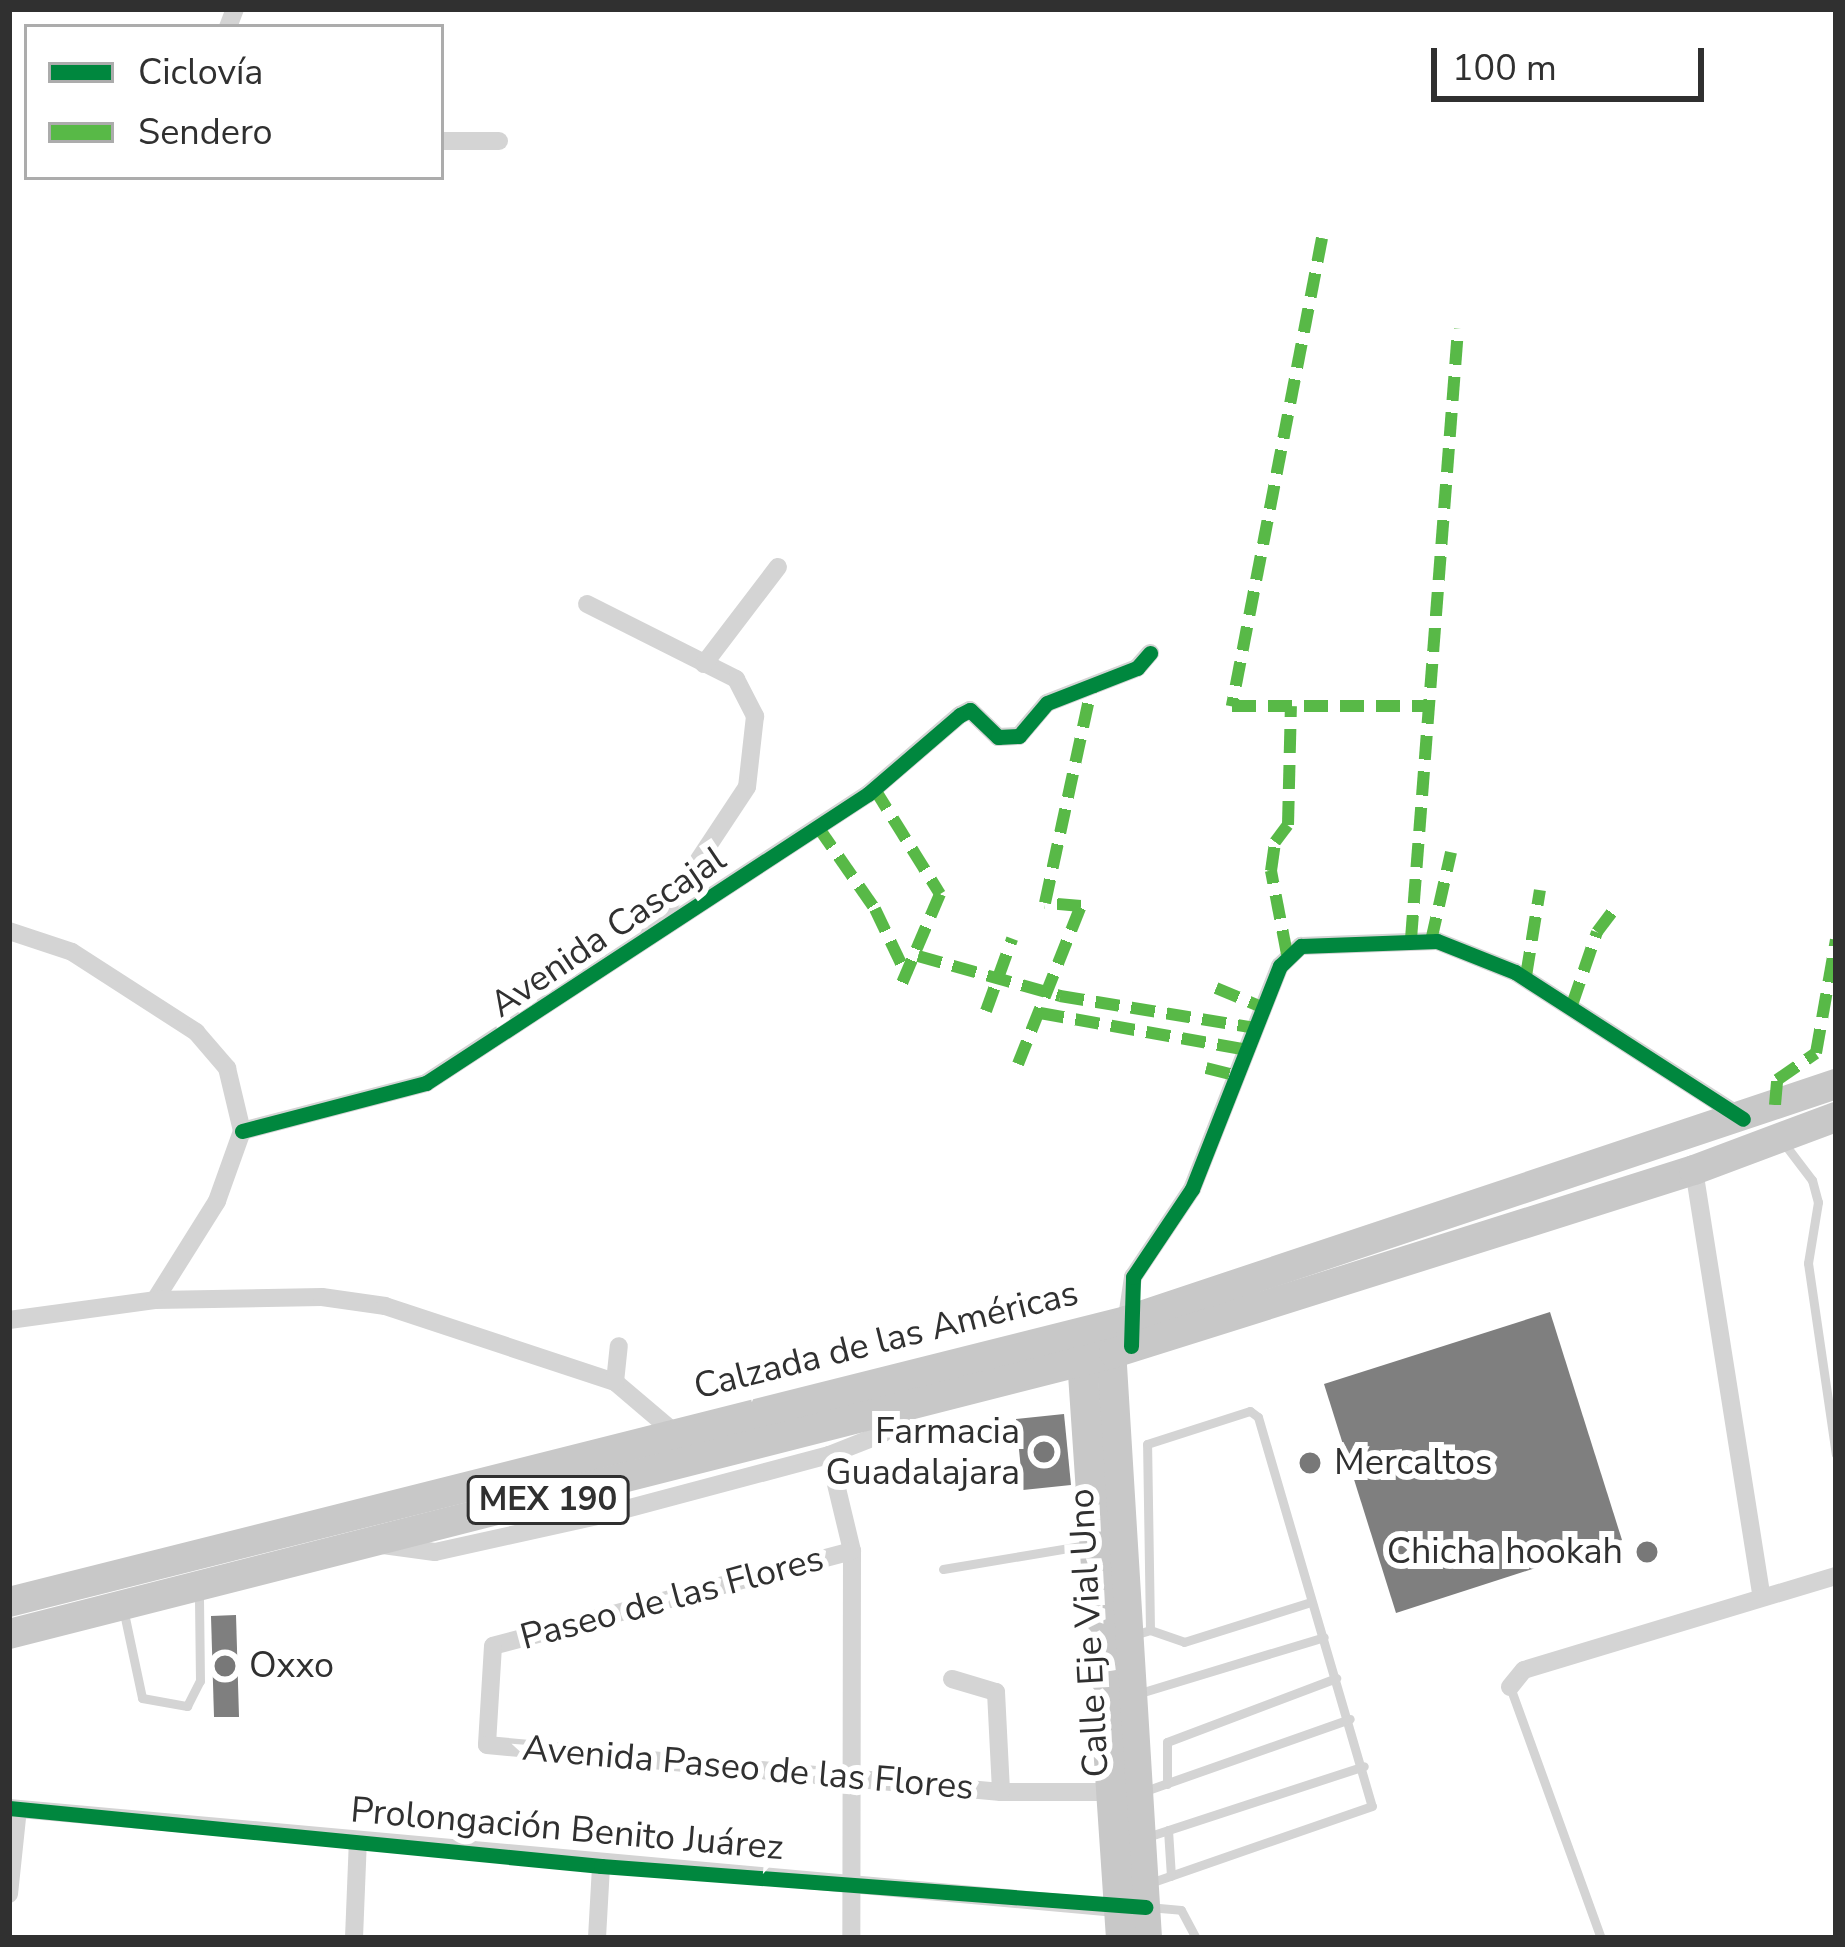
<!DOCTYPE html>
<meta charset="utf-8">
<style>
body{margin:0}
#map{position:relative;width:1845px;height:1947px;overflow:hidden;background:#fff;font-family:"Nunito Sans",sans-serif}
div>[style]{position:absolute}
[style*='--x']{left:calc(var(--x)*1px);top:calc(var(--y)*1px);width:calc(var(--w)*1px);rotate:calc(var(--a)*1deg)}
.building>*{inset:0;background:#7f7f7f}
.service>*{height:9px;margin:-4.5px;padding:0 4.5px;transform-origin:4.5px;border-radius:4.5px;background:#d4d4d4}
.minor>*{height:18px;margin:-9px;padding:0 9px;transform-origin:9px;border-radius:9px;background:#d4d4d4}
.primary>*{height:30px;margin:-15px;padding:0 15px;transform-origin:15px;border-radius:15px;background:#c8c8c8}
.quiet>*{height:12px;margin-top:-6px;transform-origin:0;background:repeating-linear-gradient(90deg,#58b947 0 24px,transparent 0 36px)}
.cycleway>*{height:15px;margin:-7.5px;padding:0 7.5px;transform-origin:7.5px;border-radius:7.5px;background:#00873e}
.dots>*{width:33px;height:33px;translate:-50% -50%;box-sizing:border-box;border:6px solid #fff;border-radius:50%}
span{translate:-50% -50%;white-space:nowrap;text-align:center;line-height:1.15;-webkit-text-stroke:12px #fff;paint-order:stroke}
.shield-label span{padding:3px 9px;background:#fff;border:3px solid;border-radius:9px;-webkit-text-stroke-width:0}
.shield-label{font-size:33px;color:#303030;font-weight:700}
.street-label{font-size:36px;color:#303030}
.poi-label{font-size:36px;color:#303030}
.right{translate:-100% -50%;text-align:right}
.left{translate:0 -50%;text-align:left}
.frame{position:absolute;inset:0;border:12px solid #303030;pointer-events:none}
.legend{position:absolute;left:24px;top:24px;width:420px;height:156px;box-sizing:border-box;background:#fff;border:3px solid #acacac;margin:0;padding:15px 21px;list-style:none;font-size:36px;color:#303030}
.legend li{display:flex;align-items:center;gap:24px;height:60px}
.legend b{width:60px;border:3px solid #acacac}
.scale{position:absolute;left:1431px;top:48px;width:273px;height:54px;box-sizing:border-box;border:6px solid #303030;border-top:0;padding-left:15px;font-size:36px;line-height:42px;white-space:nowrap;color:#303030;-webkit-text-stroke:9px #fff;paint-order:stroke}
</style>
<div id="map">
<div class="building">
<i style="clip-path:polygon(1550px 1312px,1622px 1540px,1396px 1613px,1324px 1384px)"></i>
<i style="clip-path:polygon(1064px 1414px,1071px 1485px,1023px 1490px,1016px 1419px)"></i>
<i style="clip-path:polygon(236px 1615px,239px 1717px,214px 1717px,211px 1616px)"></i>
</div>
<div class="service">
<i style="--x:1783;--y:1142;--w:48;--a:52.7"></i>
<i style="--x:1812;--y:1180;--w:23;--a:75"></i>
<i style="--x:1818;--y:1202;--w:62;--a:99.3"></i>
<i style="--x:1808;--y:1263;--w:193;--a:81.7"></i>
<i style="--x:943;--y:1569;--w:151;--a:-9.5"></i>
<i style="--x:124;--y:1613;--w:87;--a:78"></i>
<i style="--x:142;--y:1698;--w:46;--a:10.1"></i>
<i style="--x:187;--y:1706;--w:28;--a:-63"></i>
<i style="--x:200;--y:1681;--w:88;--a:-90.7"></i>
<i style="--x:1150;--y:1630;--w:36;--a:19"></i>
<i style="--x:1184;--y:1642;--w:133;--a:-17.5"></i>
<i style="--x:1134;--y:1635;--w:17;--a:-17"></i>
<i style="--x:1150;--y:1630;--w:186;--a:-90.9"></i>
<i style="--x:1147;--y:1444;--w:108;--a:-17.8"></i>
<i style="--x:1250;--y:1411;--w:10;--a:37"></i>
<i style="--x:1258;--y:1417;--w:405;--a:73.7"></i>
<i style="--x:1372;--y:1806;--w:235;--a:160.9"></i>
<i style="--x:1510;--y:1687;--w:267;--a:70.1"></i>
<i style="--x:1140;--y:1693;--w:192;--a:-16.9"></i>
<i style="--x:1167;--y:1784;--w:42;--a:-90"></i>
<i style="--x:1167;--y:1742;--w:181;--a:-20.7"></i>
<i style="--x:1145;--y:1791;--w:217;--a:-19.4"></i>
<i style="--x:1168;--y:1830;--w:46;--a:86.3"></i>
<i style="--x:1147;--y:1837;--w:228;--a:-18.1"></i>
<i style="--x:1148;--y:1907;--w:33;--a:5"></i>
<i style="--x:1181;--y:1910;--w:32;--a:62"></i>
</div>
<div class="minor">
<i style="--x:228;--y:27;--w:19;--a:-69"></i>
<i style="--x:441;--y:141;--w:58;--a:0"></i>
<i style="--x:587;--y:604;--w:167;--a:26.7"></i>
<i style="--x:736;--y:679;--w:42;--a:62.8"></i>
<i style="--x:755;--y:716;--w:71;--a:96.4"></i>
<i style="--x:747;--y:787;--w:178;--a:123.5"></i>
<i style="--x:704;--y:664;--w:122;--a:-52.7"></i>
<i style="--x:9;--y:931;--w:66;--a:18.4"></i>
<i style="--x:72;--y:952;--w:148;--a:32.8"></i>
<i style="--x:196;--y:1032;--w:48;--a:49.3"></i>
<i style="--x:227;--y:1068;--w:65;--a:76.6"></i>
<i style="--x:242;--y:1131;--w:190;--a:-14.6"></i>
<i style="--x:426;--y:1083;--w:528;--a:-33.18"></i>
<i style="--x:868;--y:794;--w:121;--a:-40.7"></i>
<i style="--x:960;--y:715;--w:11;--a:-27"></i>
<i style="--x:970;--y:710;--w:39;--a:44"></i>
<i style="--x:998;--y:737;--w:21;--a:-3"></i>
<i style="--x:1019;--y:736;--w:43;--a:-49.7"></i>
<i style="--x:1047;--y:703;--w:97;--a:-21.3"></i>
<i style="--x:1137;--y:668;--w:20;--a:-49"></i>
<i style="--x:1694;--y:1170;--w:433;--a:81"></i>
<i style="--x:155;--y:1300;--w:117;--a:-57.9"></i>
<i style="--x:217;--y:1201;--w:74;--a:-70.3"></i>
<i style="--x:9;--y:1320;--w:147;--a:-7.8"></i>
<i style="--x:155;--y:1300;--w:167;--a:-1"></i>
<i style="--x:322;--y:1297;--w:64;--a:8.1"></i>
<i style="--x:385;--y:1306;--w:242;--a:18.3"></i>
<i style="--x:615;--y:1382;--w:79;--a:40.4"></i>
<i style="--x:1126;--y:1324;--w:48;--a:-81.5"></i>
<i style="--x:1133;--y:1277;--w:106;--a:-56.2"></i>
<i style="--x:1192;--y:1189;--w:240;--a:-68.5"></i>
<i style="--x:1280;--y:966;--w:29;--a:-44"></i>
<i style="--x:1301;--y:946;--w:136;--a:-2.1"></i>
<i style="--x:1437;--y:941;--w:84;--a:21.7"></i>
<i style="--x:1515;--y:972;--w:270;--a:32.7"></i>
<i style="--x:615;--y:1382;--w:36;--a:-84"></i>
<i style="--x:829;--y:1455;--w:99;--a:76.5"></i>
<i style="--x:852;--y:1551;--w:387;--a:90.1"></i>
<i style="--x:383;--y:1545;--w:52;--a:7.7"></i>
<i style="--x:435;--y:1552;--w:180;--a:-12.5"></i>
<i style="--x:611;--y:1513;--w:226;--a:-14.9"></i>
<i style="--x:829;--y:1455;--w:57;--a:-21.6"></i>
<i style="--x:882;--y:1434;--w:38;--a:-39"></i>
<i style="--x:852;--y:1551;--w:371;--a:165.2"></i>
<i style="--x:493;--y:1646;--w:99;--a:93.5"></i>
<i style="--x:487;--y:1745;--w:516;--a:5.22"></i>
<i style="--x:1001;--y:1792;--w:108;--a:0"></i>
<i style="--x:952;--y:1679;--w:46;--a:16.5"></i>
<i style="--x:996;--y:1692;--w:100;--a:87.1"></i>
<i style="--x:1510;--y:1687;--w:22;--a:-51"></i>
<i style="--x:1524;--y:1670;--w:326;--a:-16.8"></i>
<i style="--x:9;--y:1808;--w:1123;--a:5.16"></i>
<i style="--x:9;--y:1894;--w:85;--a:-84"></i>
<i style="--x:354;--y:1938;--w:98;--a:-87.7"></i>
<i style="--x:597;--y:1938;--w:72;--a:-86.8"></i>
</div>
<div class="primary">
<i style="--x:1110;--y:1333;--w:606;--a:86.5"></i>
<i style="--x:1081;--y:1344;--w:595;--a:86.15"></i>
<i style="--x:9;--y:1602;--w:1152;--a:-14.12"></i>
<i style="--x:1126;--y:1321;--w:749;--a:-18.46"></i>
<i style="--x:9;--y:1634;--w:1140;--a:-14.27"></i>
<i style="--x:1114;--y:1353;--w:608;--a:-17.51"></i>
<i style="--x:1694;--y:1170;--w:152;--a:-20.5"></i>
</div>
<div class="quiet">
<i style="--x:1322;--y:238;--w:477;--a:100.9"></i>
<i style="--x:1232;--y:706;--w:199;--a:0"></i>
<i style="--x:874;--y:788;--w:125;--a:58.1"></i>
<i style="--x:940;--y:894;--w:102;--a:113.1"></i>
<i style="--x:818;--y:827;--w:100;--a:55.2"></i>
<i style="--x:875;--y:909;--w:74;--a:64.5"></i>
<i style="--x:1411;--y:939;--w:612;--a:-85.59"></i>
<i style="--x:1431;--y:941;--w:91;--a:-77.3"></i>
<i style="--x:1287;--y:954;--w:85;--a:-100.9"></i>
<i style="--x:1271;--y:871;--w:29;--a:-82"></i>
<i style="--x:1275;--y:842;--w:21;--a:-53"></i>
<i style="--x:1288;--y:825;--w:119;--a:-88.6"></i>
<i style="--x:918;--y:956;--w:148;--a:15.7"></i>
<i style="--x:1060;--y:996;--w:199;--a:9.3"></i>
<i style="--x:1526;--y:976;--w:87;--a:-80.8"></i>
<i style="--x:1216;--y:988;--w:52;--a:22.6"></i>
<i style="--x:1572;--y:1005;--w:77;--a:-71.1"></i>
<i style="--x:1597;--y:932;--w:34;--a:-53"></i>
<i style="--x:986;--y:1011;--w:77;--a:-70.1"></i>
<i style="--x:1040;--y:1013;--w:211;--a:10.1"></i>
<i style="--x:1018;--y:1064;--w:170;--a:-68.3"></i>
<i style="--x:1081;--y:906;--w:36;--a:-175"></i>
<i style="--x:1045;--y:903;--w:222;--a:-77.8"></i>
<i style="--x:1206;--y:1068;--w:33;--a:14"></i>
<i style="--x:1775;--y:1105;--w:25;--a:-85"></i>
<i style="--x:1777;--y:1080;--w:47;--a:-34.7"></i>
<i style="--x:1816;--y:1053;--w:115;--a:-80"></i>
</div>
<div class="cycleway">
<i style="--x:242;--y:1131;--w:190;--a:-14.6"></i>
<i style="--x:426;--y:1083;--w:528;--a:-33.18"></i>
<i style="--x:868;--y:794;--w:121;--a:-40.7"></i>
<i style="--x:960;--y:715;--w:11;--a:-27"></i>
<i style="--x:970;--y:710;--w:39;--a:44"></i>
<i style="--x:998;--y:737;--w:21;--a:-3"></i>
<i style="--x:1019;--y:736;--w:43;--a:-49.7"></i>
<i style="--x:1047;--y:703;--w:97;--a:-21.3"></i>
<i style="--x:1137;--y:668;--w:20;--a:-49"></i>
<i style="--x:1131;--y:1346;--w:69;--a:-88.3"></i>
<i style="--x:1133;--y:1277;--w:106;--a:-56.2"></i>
<i style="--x:1192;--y:1189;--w:240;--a:-68.5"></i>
<i style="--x:1280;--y:966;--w:29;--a:-44"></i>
<i style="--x:1301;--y:946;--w:136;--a:-2.1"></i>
<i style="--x:1437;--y:941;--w:84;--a:21.7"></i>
<i style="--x:1515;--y:972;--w:271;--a:32.8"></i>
<i style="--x:9;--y:1808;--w:595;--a:5.6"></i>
<i style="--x:601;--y:1866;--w:546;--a:4.31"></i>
</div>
<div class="dots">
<i style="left:1044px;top:1452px;background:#787878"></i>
<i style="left:1310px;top:1463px;background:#787878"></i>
<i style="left:1647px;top:1552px;background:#787878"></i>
<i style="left:225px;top:1666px;background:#787878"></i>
</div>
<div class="shield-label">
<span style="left:548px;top:1500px">MEX 190</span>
</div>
<div class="street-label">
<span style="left:608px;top:932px;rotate:-34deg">Avenida Cascajal</span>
<span style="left:886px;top:1340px;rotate:-14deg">Calzada de las Américas</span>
<span style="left:672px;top:1598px;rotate:-15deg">Paseo de las Flores</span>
<span style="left:1089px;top:1633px;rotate:-93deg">Calle Eje Vial Uno</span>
<span style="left:748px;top:1768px;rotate:5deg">Avenida Paseo de las Flores</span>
<span style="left:567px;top:1829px;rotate:5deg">Prolongación Benito Juárez</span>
</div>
<div class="poi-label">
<span class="right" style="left:1020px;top:1452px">Farmacia<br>Guadalajara</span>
<span class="left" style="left:1334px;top:1463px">Mercaltos</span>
<span class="right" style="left:1623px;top:1552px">Chicha hookah</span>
<span class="left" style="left:249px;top:1666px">Oxxo</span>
</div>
<div class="frame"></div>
<ul class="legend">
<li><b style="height:15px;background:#00873e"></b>Ciclovía</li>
<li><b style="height:15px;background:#58b947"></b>Sendero</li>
</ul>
<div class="scale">100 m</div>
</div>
